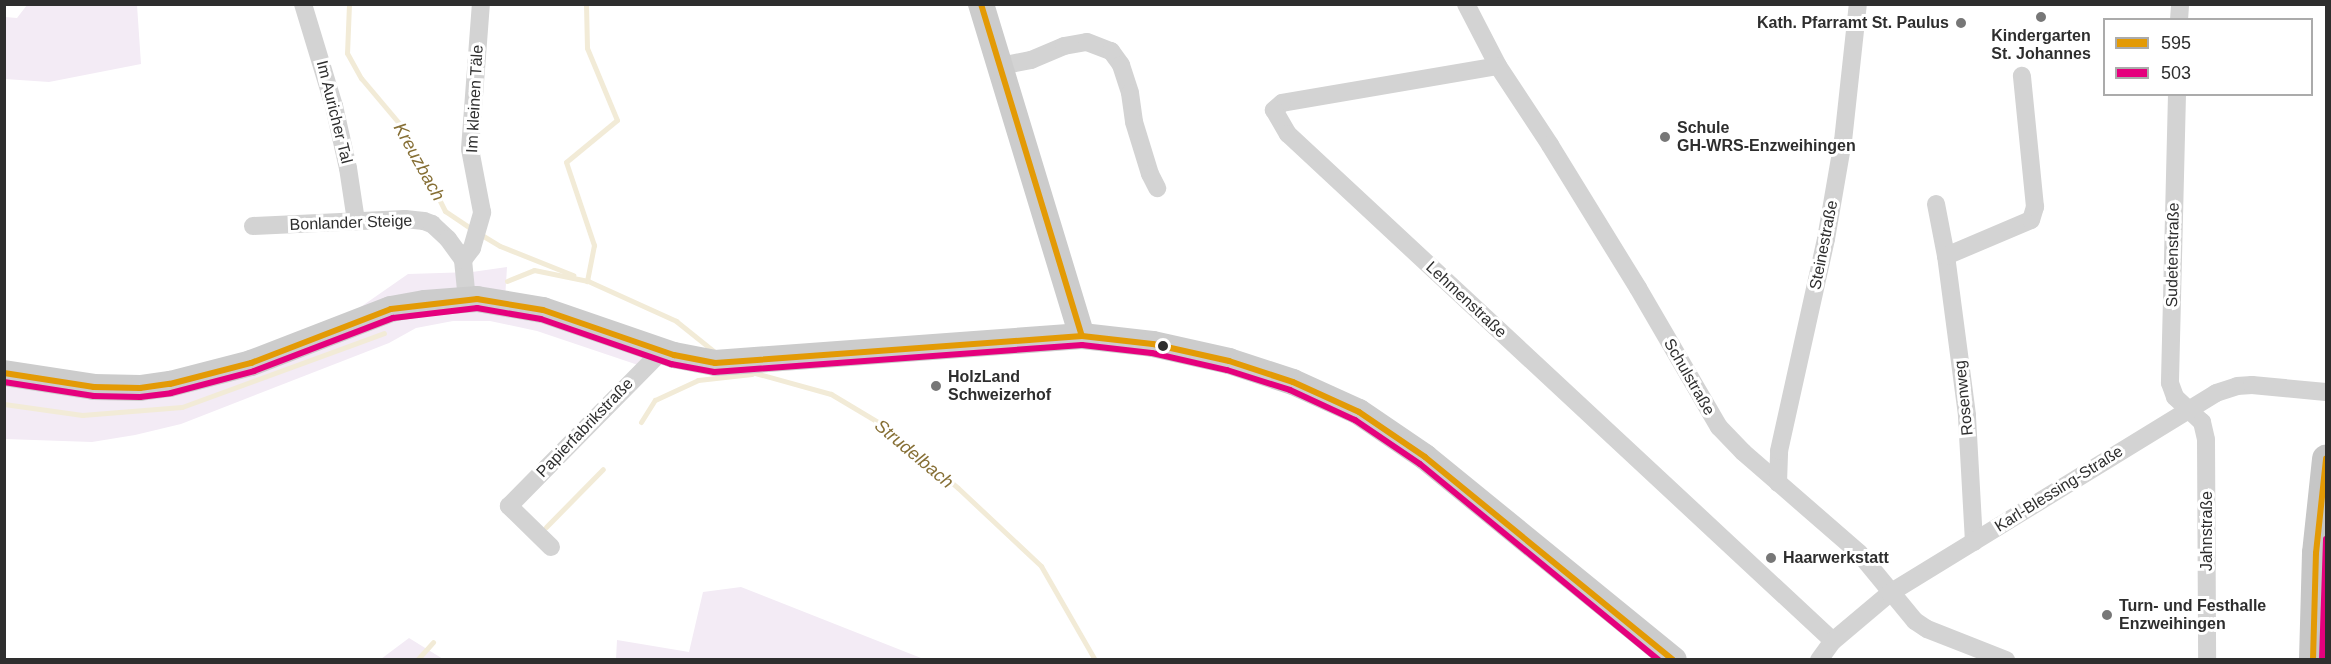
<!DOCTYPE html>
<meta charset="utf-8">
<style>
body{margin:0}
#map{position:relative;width:2331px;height:664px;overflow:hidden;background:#fff;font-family:Arial,sans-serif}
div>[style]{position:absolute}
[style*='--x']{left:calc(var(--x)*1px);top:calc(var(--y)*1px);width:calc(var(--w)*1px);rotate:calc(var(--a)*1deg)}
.green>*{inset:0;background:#f3ebf5}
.stream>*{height:5px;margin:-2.5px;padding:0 2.5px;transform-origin:2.5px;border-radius:2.5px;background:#f2ebd7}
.street>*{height:18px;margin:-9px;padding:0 9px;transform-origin:9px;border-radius:9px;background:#d3d3d3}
.secondary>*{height:26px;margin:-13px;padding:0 13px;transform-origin:13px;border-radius:13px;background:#ccc}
.primary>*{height:28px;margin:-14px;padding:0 14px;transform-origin:14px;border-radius:14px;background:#c6c6c6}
.bus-1>*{height:6px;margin:-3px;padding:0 3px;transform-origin:3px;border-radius:3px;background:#e39a05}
.bus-2>*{height:6px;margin:-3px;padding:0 3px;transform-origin:3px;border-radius:3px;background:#e5007d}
.dots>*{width:16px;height:16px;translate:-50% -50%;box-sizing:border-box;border:3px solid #fff;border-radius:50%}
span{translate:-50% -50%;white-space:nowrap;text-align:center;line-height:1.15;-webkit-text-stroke:6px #fff;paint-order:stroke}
.poi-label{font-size:16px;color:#2e2e2e;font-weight:700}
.right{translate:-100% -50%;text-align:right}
.left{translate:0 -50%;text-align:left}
.street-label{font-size:16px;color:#2e2e2e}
.water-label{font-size:18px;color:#866f35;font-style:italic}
.frame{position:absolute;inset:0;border:6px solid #2e2e2e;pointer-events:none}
.legend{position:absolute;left:2103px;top:18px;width:210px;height:78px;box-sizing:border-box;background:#fff;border:2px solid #ababab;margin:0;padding:8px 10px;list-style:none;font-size:18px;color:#2e2e2e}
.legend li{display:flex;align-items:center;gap:12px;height:30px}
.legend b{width:30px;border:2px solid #ababab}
</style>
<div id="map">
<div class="green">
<i style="clip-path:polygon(27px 5px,137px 5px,141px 64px,49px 82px,5px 79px,5px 17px,17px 18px)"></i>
<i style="clip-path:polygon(507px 267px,504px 316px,564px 327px,649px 355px,641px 366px,537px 331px,490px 321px,453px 321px,416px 328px,389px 343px,181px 424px,135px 435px,92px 442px,5px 439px,4px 380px,117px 395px,329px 329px,408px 274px,472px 272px)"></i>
<i style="clip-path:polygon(741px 587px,921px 658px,923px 659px,616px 659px,617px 640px,689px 652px,703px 592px)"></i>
<i style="clip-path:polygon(409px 638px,443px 659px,381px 659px)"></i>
</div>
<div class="stream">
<i style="--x:349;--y:4;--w:49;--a:92.3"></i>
<i style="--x:347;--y:53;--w:29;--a:61"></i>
<i style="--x:361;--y:78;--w:67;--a:49.9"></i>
<i style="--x:404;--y:129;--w:92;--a:63.4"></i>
<i style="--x:445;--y:211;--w:32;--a:34"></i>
<i style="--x:586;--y:4;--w:44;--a:88.7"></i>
<i style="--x:587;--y:48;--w:78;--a:67.4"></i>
<i style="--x:617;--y:120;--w:66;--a:140.5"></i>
<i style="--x:566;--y:162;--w:88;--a:71.4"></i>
<i style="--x:594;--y:245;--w:37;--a:101"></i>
<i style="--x:480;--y:234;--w:23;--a:31"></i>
<i style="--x:500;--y:246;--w:79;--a:21.7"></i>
<i style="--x:507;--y:281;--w:29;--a:-22"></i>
<i style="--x:534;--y:270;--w:55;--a:11.5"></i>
<i style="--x:588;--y:281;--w:97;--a:24.4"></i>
<i style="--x:676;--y:321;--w:51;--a:38.7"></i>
<i style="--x:748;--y:371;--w:86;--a:15.5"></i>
<i style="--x:831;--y:394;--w:66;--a:30.8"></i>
<i style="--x:888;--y:428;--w:92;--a:40.6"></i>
<i style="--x:958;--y:488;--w:114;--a:43.2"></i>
<i style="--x:1041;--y:566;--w:108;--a:60.1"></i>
<i style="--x:4;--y:404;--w:79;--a:8"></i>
<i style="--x:82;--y:415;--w:100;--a:-4.6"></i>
<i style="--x:182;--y:407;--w:215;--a:-20.1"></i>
<i style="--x:641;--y:422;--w:26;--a:-58"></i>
<i style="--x:655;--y:400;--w:47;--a:-24.9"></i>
<i style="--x:698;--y:380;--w:54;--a:-6.3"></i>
<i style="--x:546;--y:527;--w:81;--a:-45.5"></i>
<i style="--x:417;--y:660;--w:24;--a:-48"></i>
</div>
<div class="street">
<i style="--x:303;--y:4;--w:107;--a:73.1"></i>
<i style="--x:334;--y:106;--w:64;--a:77.3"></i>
<i style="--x:348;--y:168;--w:54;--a:81.4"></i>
<i style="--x:1466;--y:4;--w:70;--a:62.7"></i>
<i style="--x:1498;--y:66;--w:95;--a:56.6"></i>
<i style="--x:1550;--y:145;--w:168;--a:58.4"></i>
<i style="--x:1638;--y:288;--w:161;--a:59.8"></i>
<i style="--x:1719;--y:427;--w:35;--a:46"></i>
<i style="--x:1743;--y:452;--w:154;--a:41"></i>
<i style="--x:1859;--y:553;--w:88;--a:50.5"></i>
<i style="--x:1915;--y:621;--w:14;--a:34"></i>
<i style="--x:1927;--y:629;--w:85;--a:21.4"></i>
<i style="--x:2179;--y:20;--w:16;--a:-86"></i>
<i style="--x:1000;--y:66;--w:32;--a:-11"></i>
<i style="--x:1031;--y:60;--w:36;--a:-23"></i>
<i style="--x:1064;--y:46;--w:23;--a:-10"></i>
<i style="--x:1087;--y:42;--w:26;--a:21"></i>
<i style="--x:1111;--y:51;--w:17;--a:54"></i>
<i style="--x:1121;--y:65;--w:29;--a:72"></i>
<i style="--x:1130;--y:93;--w:29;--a:82"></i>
<i style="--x:1134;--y:122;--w:54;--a:72.9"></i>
<i style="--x:1150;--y:174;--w:16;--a:63"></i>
<i style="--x:1498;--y:66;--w:219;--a:170.3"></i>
<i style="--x:1282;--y:103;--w:11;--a:139"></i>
<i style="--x:1274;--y:110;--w:28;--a:60"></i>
<i style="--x:1288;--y:134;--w:744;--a:42.93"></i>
<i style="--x:2177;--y:94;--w:289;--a:91.4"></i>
<i style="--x:2170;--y:383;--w:15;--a:70"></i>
<i style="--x:2175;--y:397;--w:37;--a:43"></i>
<i style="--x:2202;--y:422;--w:18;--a:77"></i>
<i style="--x:2206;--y:440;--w:220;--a:89.7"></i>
<i style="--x:1936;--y:204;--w:53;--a:79.1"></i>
<i style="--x:253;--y:226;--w:152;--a:-2.6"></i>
<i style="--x:405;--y:219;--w:19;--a:6"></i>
<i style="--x:424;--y:221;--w:9;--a:21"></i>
<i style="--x:432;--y:224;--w:22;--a:43"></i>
<i style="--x:448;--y:239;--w:26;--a:54"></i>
<i style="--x:463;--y:260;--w:40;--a:84.3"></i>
<i style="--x:463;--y:260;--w:15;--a:-53"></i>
<i style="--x:472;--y:248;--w:37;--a:-74"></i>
<i style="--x:482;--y:212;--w:64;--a:-100.8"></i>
<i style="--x:470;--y:149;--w:145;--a:-85.7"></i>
<i style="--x:1778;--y:483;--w:32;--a:-88"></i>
<i style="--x:1779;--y:451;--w:217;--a:-77.5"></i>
<i style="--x:1826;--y:239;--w:99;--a:-80.2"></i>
<i style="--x:1843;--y:141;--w:138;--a:-83.8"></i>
<i style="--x:1974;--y:542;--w:127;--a:-93.2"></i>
<i style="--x:1967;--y:415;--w:160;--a:-97.5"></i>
<i style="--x:1946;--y:256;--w:92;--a:-23"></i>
<i style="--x:2031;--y:220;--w:14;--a:-73"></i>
<i style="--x:2035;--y:207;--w:132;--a:-95.7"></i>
<i style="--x:551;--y:547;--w:59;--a:-135.7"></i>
<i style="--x:509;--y:506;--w:218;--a:-45.4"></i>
<i style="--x:1819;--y:660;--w:24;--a:-54"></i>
<i style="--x:1833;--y:641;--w:75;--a:-40.1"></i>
<i style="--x:1890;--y:593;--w:382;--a:-31.5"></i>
<i style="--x:2216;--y:393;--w:22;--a:-18"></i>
<i style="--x:2237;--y:386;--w:15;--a:-4"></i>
<i style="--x:2252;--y:385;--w:74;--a:5.4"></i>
</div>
<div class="secondary">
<i style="--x:981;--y:4;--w:347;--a:73.1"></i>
<i style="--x:4;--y:373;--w:91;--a:8.8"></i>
<i style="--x:94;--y:387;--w:46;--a:1.2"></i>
<i style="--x:140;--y:388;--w:30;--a:-8"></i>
<i style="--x:170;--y:384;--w:84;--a:-14.5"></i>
<i style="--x:251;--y:363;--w:150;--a:-21.1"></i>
<i style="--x:391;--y:309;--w:35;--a:-10"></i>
<i style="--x:425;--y:303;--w:52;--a:-4.4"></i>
<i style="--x:477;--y:299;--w:67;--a:9.5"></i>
<i style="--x:543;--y:310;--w:139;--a:19"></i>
<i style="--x:674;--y:355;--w:42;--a:11"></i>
<i style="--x:715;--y:363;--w:368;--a:-4.2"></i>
<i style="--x:1082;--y:336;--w:71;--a:6.4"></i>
<i style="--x:1153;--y:344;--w:78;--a:12.6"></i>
<i style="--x:1229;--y:361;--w:67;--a:18.2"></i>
<i style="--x:1293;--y:382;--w:72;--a:24.4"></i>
<i style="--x:1359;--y:412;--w:80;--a:34.3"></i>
<i style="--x:1425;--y:457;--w:321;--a:39.2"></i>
</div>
<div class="primary">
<i style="--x:2313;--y:660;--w:107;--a:-88.4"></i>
<i style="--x:2316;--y:553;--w:95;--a:-83.9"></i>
</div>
<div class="bus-1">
<i style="--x:981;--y:4;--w:347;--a:73.1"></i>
<i style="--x:4;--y:373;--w:91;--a:8.8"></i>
<i style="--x:94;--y:387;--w:46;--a:1.2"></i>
<i style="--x:140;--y:388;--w:30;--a:-8"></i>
<i style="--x:170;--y:384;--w:84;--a:-14.5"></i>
<i style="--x:251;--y:363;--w:150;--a:-21.1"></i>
<i style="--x:391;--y:309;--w:87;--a:-6.6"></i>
<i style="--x:477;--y:299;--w:67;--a:9.5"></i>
<i style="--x:543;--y:310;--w:139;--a:19"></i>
<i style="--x:674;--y:355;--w:42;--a:11"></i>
<i style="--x:715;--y:363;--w:368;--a:-4.2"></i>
<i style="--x:1082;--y:336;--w:71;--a:6.4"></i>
<i style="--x:1153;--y:344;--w:78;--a:12.6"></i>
<i style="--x:1229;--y:361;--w:67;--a:18.2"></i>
<i style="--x:1293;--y:382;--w:72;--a:24.4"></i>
<i style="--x:1359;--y:412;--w:80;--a:34.3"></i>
<i style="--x:1425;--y:457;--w:320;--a:39.3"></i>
<i style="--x:2313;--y:660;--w:107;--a:-88.4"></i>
<i style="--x:2316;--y:553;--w:95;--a:-83.9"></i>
</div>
<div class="bus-2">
<i style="--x:4;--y:382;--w:91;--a:8.8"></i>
<i style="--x:94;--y:396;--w:46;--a:1.2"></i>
<i style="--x:140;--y:397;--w:31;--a:-7"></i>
<i style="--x:171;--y:393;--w:86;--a:-14.8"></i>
<i style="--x:254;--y:371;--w:149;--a:-20.9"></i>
<i style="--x:393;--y:318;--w:85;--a:-6.8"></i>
<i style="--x:477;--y:308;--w:65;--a:9.8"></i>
<i style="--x:541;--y:319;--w:138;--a:19.1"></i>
<i style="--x:671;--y:364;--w:44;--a:10.5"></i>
<i style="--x:714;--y:372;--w:369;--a:-4.2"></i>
<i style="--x:1082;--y:345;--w:70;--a:6.5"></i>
<i style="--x:1152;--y:353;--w:77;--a:12.8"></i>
<i style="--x:1227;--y:370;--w:66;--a:17.6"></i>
<i style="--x:1290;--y:390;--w:72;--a:24.8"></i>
<i style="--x:1355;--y:420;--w:78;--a:34.1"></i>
<i style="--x:1420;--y:464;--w:309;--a:39.4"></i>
<i style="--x:2322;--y:660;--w:121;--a:-88.1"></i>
</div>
<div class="dots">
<i style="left:2041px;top:17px;background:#777"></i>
<i style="left:1961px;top:23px;background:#777"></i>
<i style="left:1665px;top:137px;background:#777"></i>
<i style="left:1163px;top:346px;background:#2e2e2e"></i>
<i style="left:936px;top:386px;background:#777"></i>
<i style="left:1771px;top:558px;background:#777"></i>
<i style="left:2107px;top:615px;background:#777"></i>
</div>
<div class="poi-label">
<span class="right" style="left:1949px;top:23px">Kath. Pfarramt St. Paulus</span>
<span style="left:2041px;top:45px">Kindergarten<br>St. Johannes</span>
<span class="left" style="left:1677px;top:137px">Schule<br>GH-WRS-Enzweihingen</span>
<span class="left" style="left:948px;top:386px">HolzLand<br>Schweizerhof</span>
<span class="left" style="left:1783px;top:558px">Haarwerkstatt</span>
<span class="left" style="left:2119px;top:615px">Turn- und Festhalle<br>Enzweihingen</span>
</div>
<div class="street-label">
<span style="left:475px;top:99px;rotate:-87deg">Im kleinen Täle</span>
<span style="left:334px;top:112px;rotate:76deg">Im Auricher Tal</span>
<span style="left:351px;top:223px;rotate:-2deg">Bonlander Steige</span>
<span style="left:1824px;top:245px;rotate:-79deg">Steinestraße</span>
<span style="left:2173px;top:255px;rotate:-89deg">Sudetenstraße</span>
<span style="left:1466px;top:300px;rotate:43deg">Lehmenstraße</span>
<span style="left:1689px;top:377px;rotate:60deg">Schulstraße</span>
<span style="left:1964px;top:398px;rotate:-96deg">Rosenweg</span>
<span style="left:585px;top:428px;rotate:-46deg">Papierfabrikstraße</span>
<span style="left:2059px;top:489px;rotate:-32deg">Karl-Blessing-Straße</span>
<span style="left:2207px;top:531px;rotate:-90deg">Jahnstraße</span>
</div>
<div class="water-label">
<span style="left:419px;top:162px;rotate:61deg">Kreuzbach</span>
<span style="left:914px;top:454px;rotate:40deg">Strudelbach</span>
</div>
<div class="frame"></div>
<ul class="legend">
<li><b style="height:8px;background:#e39a05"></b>595</li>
<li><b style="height:8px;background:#e5007d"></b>503</li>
</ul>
</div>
